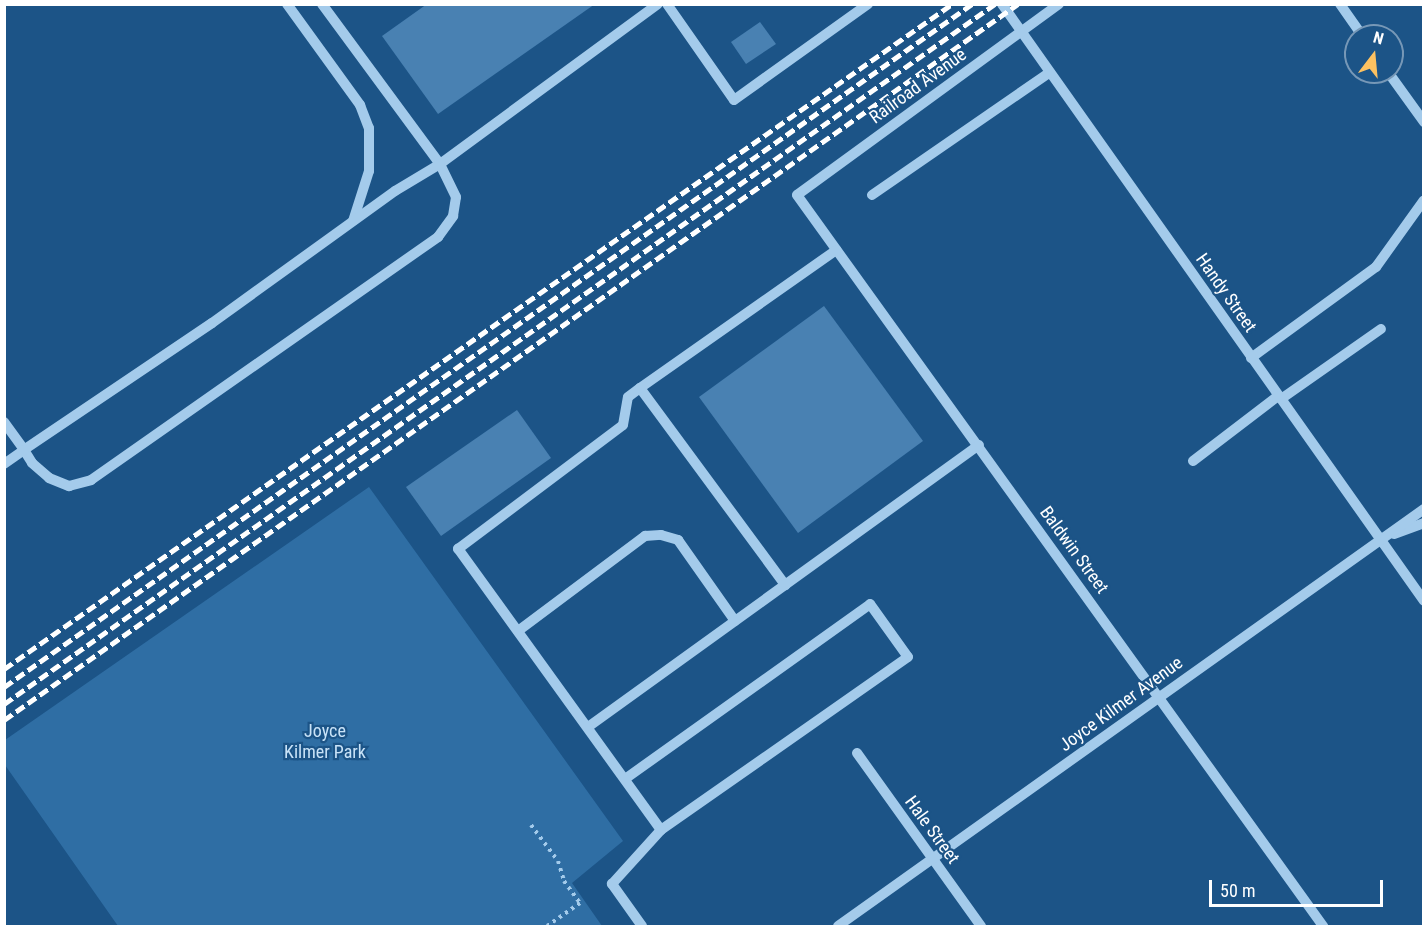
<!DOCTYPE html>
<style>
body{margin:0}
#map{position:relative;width:1428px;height:931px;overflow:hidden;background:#1c5487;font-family:"Roboto Condensed",sans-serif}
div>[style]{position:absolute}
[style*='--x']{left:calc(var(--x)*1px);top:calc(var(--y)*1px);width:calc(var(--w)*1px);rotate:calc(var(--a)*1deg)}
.green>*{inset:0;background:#2f6ea4}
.building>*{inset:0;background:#4981b2}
.path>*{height:4px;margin-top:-2px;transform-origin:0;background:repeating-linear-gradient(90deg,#a4cbeb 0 3px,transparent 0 7.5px)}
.minor>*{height:10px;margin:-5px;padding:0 5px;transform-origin:5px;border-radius:5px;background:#a4cbeb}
.rail>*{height:4.5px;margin-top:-2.25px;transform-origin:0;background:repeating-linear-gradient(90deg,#fff 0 10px,transparent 0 14.5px)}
span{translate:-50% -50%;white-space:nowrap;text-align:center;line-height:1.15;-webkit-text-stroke:4.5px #1c5487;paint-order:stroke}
.street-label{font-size:18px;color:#fff}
.park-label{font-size:18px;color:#c9e3f8}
.frame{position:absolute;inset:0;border:6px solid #fff;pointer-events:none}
.north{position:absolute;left:1344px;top:24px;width:60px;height:60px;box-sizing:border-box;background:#1c5487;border:2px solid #7798b7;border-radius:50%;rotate:16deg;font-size:16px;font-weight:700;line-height:24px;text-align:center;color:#fff}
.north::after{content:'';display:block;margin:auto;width:21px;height:27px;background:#fcc161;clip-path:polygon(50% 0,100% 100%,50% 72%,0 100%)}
.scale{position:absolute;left:1209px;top:880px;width:174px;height:27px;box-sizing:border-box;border:3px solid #fff;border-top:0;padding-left:8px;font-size:18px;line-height:21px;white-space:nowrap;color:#fff;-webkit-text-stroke:4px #1c5487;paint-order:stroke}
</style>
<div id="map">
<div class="green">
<i style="clip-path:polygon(369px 487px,623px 841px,572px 883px,602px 926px,118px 926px,5px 765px,5px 740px)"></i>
</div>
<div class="building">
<i style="clip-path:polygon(427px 4px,595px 4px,438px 114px,382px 36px)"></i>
<i style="clip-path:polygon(760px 22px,776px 44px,746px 64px,731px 42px)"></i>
<i style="clip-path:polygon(824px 306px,923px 441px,798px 533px,699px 397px)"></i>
<i style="clip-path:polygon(517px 410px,551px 458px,441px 536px,406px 487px)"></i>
</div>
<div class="path">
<i style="--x:531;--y:825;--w:45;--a:53.1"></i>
<i style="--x:558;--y:861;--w:21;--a:73"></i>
<i style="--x:564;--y:881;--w:27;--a:54"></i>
<i style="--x:580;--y:903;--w:40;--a:145.1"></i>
</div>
<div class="minor">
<i style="--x:287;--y:4;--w:125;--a:54.1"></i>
<i style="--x:360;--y:105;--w:25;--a:69"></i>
<i style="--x:369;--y:128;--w:43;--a:90"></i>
<i style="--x:369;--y:171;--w:52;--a:107.7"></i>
<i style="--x:322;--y:4;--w:199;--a:53.6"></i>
<i style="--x:440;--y:164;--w:270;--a:-36.3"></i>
<i style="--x:667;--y:4;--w:117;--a:55.1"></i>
<i style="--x:734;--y:100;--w:165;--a:-35.6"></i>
<i style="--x:1002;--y:4;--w:731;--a:54.74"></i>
<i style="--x:1059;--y:4;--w:324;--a:143.9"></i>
<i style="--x:797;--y:195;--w:901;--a:54.26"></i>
<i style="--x:1340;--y:4;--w:39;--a:55"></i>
<i style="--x:1388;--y:72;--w:62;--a:54.2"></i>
<i style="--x:872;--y:195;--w:216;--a:-34.6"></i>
<i style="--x:1251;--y:358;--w:155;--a:-36.1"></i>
<i style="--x:1376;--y:267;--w:82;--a:-54.4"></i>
<i style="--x:640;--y:388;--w:245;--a:53.6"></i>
<i style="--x:1281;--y:399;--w:122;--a:-35"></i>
<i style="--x:4;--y:422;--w:34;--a:54"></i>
<i style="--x:24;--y:450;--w:15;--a:58"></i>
<i style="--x:32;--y:463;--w:23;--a:41"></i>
<i style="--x:49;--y:478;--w:22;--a:22"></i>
<i style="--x:69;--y:486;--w:23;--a:-15"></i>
<i style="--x:91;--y:480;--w:424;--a:-35"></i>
<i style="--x:438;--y:237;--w:26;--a:-54"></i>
<i style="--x:453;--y:216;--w:19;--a:-81"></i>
<i style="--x:456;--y:197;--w:37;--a:-116"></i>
<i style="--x:440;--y:164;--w:52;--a:149"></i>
<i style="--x:395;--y:191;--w:226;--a:144.2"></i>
<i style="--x:212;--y:323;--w:227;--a:146"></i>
<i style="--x:24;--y:450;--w:24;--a:145"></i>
<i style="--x:1193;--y:461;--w:107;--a:-37.4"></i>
<i style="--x:1394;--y:534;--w:32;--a:-20"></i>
<i style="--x:518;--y:631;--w:159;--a:-36.8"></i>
<i style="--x:645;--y:536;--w:16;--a:-4"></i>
<i style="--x:661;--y:535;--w:18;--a:16"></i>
<i style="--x:678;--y:540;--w:99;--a:54.9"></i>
<i style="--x:588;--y:727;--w:482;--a:-35.8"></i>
<i style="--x:857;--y:753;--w:213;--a:54.4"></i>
<i style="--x:625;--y:779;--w:301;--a:-35.5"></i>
<i style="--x:870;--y:604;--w:65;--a:54.4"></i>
<i style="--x:908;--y:657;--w:302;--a:145"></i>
<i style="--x:642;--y:926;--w:52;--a:-125.5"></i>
<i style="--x:612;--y:884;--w:73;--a:-47.8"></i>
<i style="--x:661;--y:830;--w:347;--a:-125.8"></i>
<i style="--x:458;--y:549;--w:206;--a:-36.9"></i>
<i style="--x:623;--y:425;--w:28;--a:-80"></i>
<i style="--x:628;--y:397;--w:15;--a:-37"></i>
<i style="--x:640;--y:388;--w:240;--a:-35.1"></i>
<i style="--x:838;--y:926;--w:719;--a:-35.44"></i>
</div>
<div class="rail">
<i style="--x:4;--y:669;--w:1158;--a:-35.05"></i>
<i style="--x:4;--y:687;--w:1185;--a:-35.21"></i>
<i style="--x:4;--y:704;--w:1213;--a:-35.24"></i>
<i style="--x:4;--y:720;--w:1241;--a:-35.23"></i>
</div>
<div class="street-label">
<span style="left:918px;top:86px;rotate:-36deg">Railroad Avenue</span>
<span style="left:1226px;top:293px;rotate:55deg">Handy Street</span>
<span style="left:1074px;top:550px;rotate:54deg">Baldwin Street</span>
<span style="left:1121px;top:704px;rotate:-36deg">Joyce Kilmer Avenue</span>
<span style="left:932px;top:830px;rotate:54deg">Hale Street</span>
</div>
<div class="park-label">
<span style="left:325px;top:742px">Joyce<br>Kilmer Park</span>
</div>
<div class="frame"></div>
<div class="north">N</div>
<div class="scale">50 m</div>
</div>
